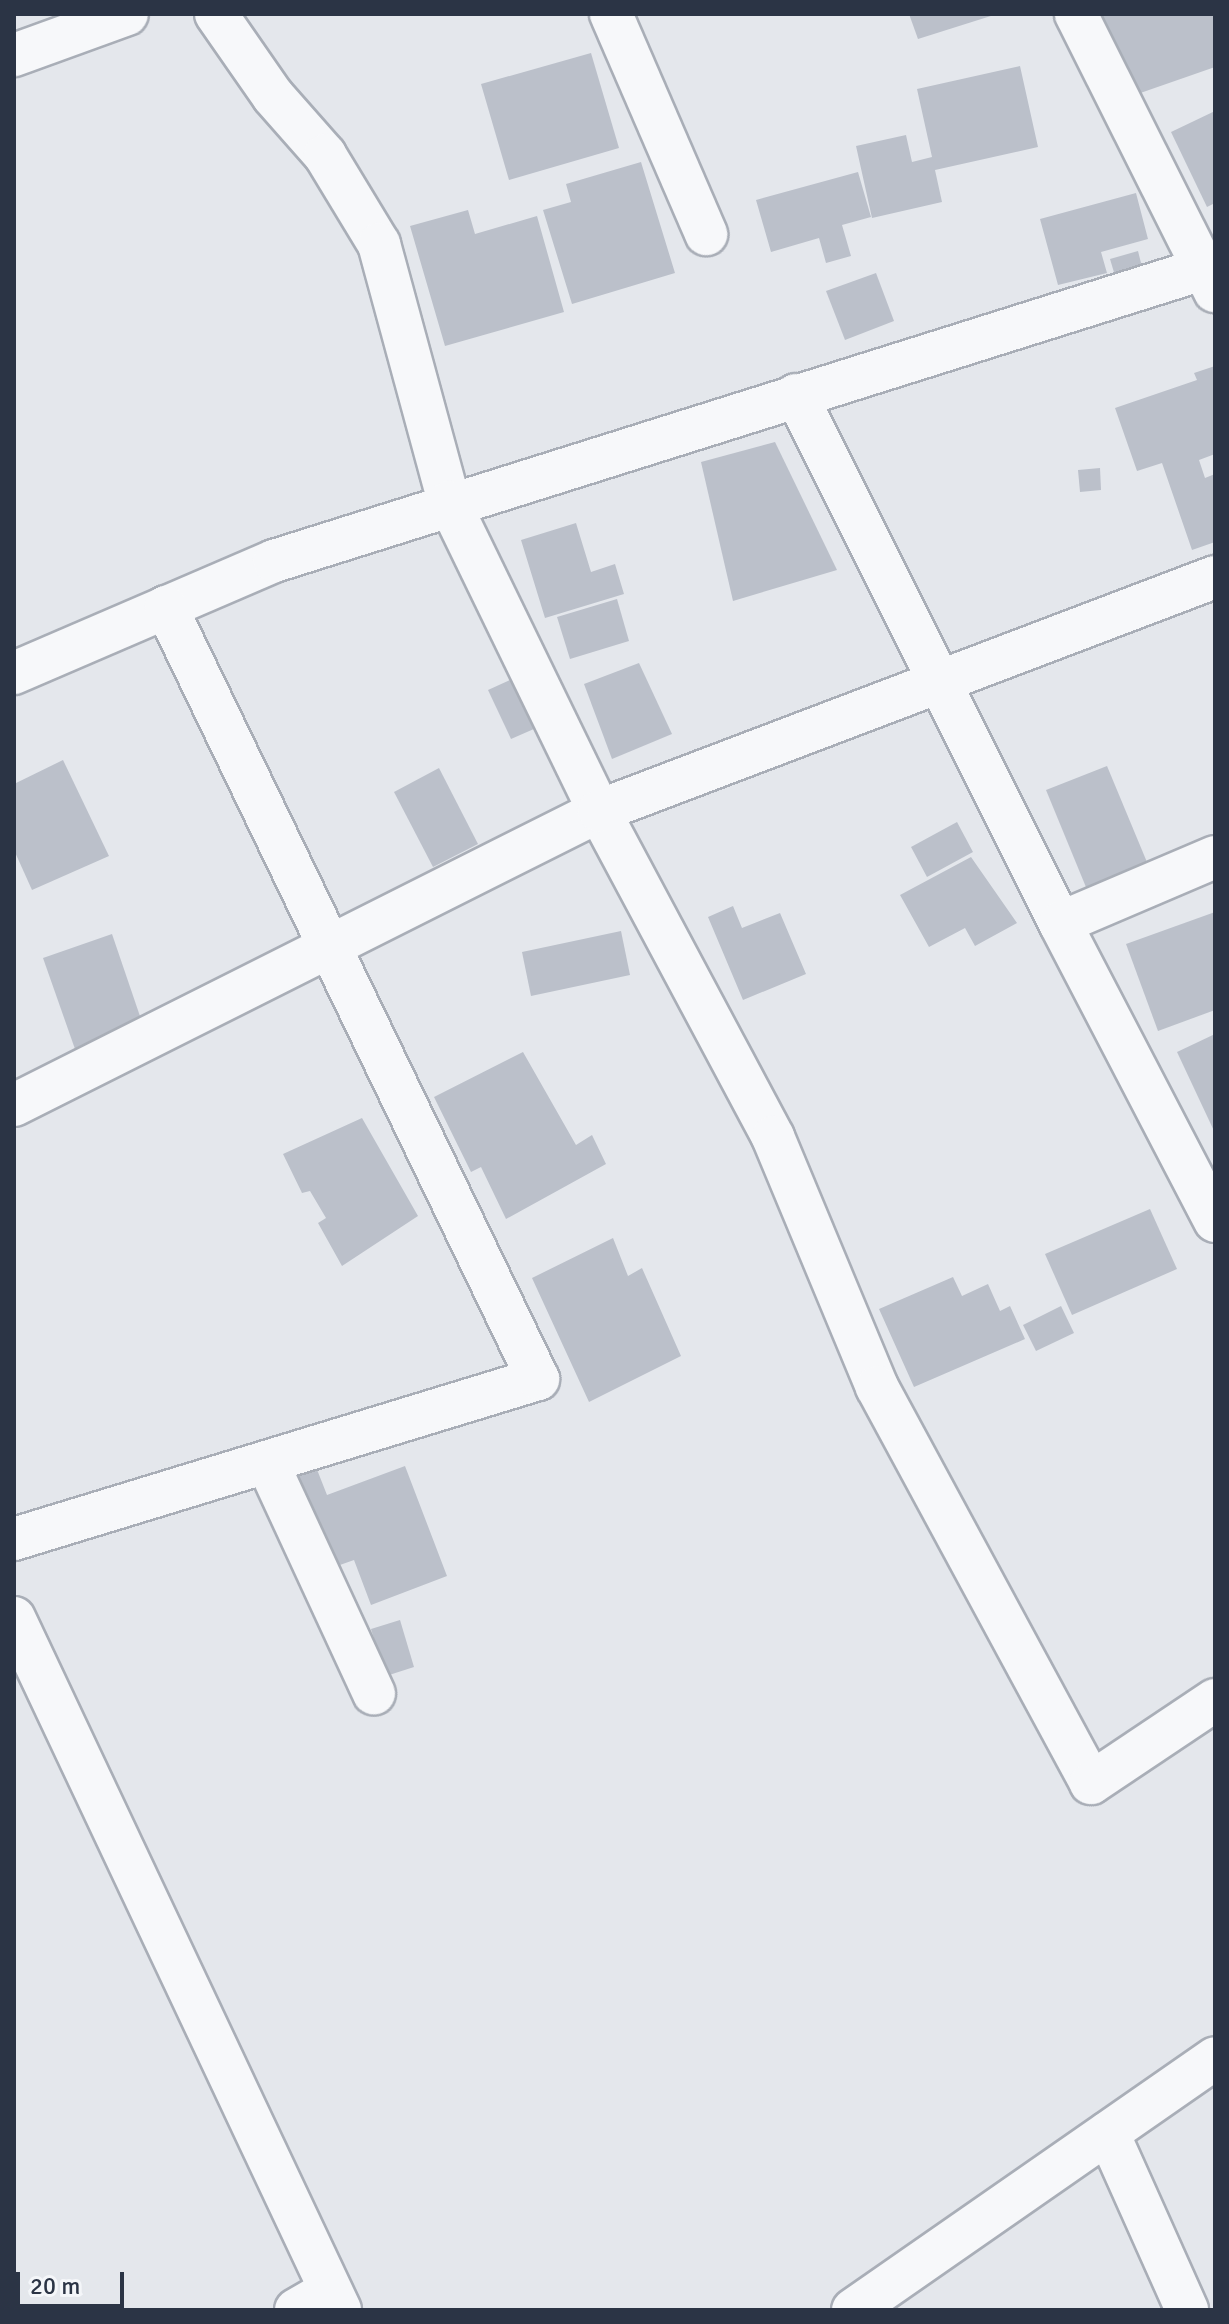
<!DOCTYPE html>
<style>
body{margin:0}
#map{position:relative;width:1229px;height:2324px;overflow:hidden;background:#e4e7ec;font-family:Signika,sans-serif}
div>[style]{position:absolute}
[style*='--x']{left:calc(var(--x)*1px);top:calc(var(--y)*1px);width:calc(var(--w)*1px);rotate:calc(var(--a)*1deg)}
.building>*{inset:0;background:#bbc0ca}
.roads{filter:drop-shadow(2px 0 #a9aeb7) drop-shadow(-2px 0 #a9aeb7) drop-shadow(0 2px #a9aeb7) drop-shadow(0 -2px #a9aeb7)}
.minor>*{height:42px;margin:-21px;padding:0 21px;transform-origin:21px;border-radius:21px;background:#f7f8fa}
span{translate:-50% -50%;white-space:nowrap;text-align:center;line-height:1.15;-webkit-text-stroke:6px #f4f6f9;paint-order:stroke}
.frame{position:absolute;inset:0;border:16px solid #2b3445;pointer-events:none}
.scale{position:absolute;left:16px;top:2272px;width:108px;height:36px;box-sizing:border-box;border:4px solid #2b3445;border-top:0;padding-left:10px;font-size:24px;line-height:28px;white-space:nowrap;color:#2b3445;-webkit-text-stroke:6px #f4f6f9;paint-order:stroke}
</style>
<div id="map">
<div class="building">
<i style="clip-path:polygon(909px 14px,994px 14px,994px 15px,918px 39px)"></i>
<i style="clip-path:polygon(1097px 14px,1215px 14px,1215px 67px,1126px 98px)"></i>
<i style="clip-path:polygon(591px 53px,619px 148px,509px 180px,481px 84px)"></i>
<i style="clip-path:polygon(1020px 66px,1038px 147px,935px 170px,942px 202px,872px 218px,856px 146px,906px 135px,912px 162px,932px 157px,917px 89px)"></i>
<i style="clip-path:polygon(1215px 111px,1215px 203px,1207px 207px,1171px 132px)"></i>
<i style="clip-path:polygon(641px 162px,675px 273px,572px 304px,543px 210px,571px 202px,566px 184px)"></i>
<i style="clip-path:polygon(858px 172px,871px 217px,842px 225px,851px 256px,826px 263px,819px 238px,771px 252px,756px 200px)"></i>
<i style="clip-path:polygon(1136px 193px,1148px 239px,1101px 252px,1107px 273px,1058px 285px,1040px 219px)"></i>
<i style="clip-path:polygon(468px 210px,475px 234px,537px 216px,564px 312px,445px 346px,410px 226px)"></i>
<i style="clip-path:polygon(1138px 251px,1143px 271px,1116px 279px,1110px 259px)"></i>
<i style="clip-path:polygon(876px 273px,894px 321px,845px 340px,826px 291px)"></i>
<i style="clip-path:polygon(1215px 366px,1215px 454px,1199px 460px,1205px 478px,1215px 474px,1215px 542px,1192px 550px,1162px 463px,1137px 471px,1115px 408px,1197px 380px,1194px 373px)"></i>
<i style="clip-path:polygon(775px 442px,837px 570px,733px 601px,701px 462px)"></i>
<i style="clip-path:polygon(1100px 468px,1101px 490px,1080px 492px,1078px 470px)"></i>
<i style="clip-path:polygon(576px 523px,591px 572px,615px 564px,624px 594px,545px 618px,521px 540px)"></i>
<i style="clip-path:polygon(617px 599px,629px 641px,570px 659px,557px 617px)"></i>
<i style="clip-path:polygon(639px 663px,672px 734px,612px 759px,584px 684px)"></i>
<i style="clip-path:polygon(521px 675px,543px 725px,511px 739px,488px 690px)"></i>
<i style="clip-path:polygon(63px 760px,109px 856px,32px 890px,14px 850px,14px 784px)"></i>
<i style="clip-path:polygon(1107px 766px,1149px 867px,1088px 892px,1046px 790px)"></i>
<i style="clip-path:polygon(439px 768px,478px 844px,433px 867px,394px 792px)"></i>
<i style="clip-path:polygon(957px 822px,973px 852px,927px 877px,911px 847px)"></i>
<i style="clip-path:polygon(971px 857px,1017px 923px,975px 946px,965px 928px,929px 947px,900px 895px)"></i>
<i style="clip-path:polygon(733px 906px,742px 928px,780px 913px,806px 974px,743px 1000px,708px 917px)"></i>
<i style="clip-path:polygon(1215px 912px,1215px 1010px,1158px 1031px,1126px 944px)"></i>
<i style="clip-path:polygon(621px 931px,630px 975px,531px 996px,522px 952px)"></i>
<i style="clip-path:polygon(112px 934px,143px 1025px,75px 1049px,43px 958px)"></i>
<i style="clip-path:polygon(1215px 1034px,1215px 1133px,1177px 1052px)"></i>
<i style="clip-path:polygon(523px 1052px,576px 1145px,592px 1135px,606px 1164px,506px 1219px,481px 1167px,471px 1172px,434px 1097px)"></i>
<i style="clip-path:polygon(362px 1118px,418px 1216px,342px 1266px,318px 1223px,326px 1218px,310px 1191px,302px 1193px,283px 1154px)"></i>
<i style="clip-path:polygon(1150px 1209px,1177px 1269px,1072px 1315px,1045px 1254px)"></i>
<i style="clip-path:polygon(613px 1238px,628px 1276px,642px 1268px,681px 1356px,589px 1402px,532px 1278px)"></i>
<i style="clip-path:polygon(953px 1277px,962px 1296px,988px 1284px,1000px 1311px,1010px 1306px,1025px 1339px,914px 1387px,879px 1309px)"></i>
<i style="clip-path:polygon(1061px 1306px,1074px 1333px,1036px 1351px,1023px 1325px)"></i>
<i style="clip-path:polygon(405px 1466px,447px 1576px,371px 1605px,354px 1560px,323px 1571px,294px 1475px,316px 1467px,327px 1495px)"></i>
<i style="clip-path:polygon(400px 1620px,414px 1667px,386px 1676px,371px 1629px)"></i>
</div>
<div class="roads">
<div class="minor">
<i style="--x:216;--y:14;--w:100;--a:55.2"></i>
<i style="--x:273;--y:96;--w:79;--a:48.6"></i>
<i style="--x:325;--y:155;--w:104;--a:58.8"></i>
<i style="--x:379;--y:244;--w:267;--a:74.8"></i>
<i style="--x:449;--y:502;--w:343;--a:64.1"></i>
<i style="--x:599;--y:811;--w:370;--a:61.9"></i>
<i style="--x:773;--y:1137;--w:271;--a:67.4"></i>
<i style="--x:877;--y:1387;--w:450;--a:61.6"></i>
<i style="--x:1091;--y:1783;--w:149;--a:-33.8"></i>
<i style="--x:611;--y:14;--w:240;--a:66.6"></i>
<i style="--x:1076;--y:14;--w:310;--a:63.4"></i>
<i style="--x:14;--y:55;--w:120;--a:-19.9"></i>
<i style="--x:796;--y:395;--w:590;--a:63.43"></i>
<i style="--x:14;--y:673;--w:283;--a:-23.3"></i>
<i style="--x:274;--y:561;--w:986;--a:-17.46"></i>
<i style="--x:1215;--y:857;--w:168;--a:156.9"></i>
<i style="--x:1060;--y:923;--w:336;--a:62.5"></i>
<i style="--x:14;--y:1105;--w:655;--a:-26.68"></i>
<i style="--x:599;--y:811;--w:659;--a:-20.8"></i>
<i style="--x:267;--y:1462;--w:255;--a:65.2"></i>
<i style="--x:14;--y:1539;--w:548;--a:-16.98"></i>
<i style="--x:538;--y:1379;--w:857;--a:-115.73"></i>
<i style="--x:14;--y:1618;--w:765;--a:64.77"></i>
<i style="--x:1108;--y:2133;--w:194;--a:65.9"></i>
<i style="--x:296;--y:2310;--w:39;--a:-30"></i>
<i style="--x:853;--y:2310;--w:441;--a:-34.8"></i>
</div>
</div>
<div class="frame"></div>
<div class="scale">20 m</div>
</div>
